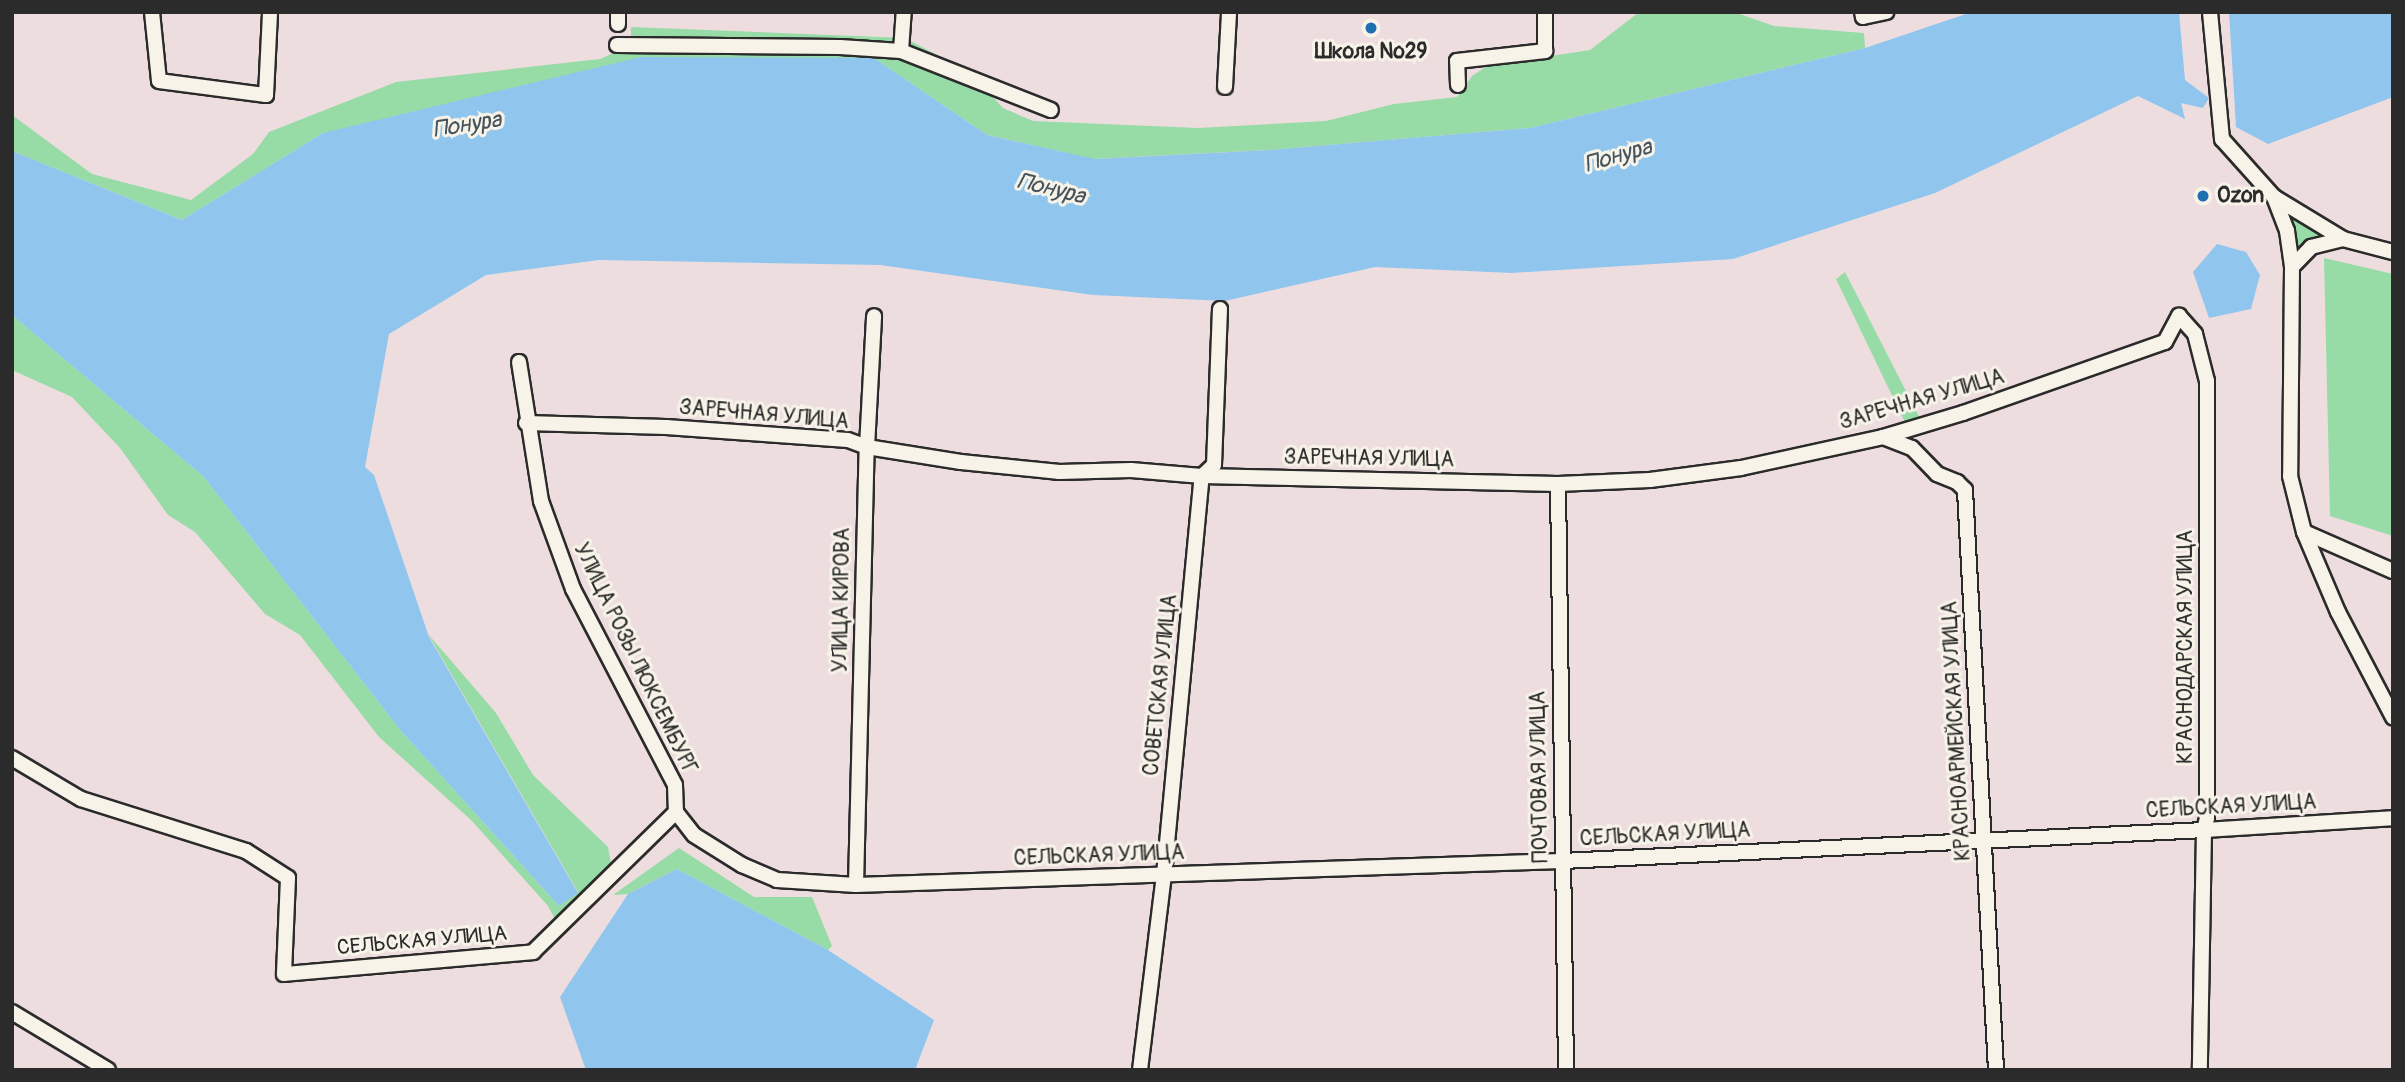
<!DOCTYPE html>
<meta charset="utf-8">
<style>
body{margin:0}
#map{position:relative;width:2405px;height:1082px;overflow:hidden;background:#eedddf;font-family:Pangolin,sans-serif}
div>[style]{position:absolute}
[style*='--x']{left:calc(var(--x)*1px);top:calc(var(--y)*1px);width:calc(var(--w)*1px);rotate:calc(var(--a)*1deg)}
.green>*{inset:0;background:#97dba7}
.water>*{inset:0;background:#90c6ee}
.roads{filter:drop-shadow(2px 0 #2b2b2b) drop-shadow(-2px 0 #2b2b2b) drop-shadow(0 2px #2b2b2b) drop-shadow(0 -2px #2b2b2b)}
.minor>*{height:14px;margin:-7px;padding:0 7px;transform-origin:7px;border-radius:7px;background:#f7f3e8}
.dots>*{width:19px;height:19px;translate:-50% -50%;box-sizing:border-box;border:4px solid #f7f3e8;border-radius:50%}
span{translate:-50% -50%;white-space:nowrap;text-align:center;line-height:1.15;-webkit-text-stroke:6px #f7f3e8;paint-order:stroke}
.poi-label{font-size:21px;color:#2b2b2b;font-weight:700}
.left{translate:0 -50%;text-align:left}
.street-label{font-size:21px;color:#2b2b2b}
.water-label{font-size:23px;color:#44525c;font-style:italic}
.frame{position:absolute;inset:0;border:14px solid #2b2b2b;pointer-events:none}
</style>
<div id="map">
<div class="green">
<i style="clip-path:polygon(1734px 12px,1774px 26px,1864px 33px,1865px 48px,1530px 128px,1270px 150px,1093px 159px,987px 135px,874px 58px,323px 133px,182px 220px,12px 151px,12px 115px,92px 174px,191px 200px,253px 154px,269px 132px,396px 82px,600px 59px,620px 50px,631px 36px,631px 27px,905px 38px,969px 72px,1003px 108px,1033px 121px,1198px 128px,1326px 121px,1394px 104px,1457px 97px,1472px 76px,1487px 66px,1590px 50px,1638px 13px)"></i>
<i style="clip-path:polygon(2274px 198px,2343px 239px,2311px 247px,2292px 267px)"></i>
<i style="clip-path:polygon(2324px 258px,2393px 274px,2393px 536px,2330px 516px)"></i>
<i style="clip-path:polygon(1845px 272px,1927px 432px,1912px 437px,1836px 279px)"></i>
<i style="clip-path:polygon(12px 315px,204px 477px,401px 731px,559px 906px,578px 892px,428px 634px,496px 713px,533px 775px,608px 847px,611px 864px,555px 919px,548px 906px,471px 820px,379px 737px,300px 635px,265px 614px,195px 532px,168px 515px,120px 448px,72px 397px,12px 370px)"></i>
<i style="clip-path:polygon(679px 848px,754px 897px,812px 897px,832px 946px,828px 950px,677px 869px,628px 894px,613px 895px)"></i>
</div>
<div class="water">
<i style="clip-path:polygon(1972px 12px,2179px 12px,2185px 80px,2209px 98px,2203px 108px,2181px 103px,2185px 119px,2138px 96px,1935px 193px,1733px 259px,1512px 273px,1375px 267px,1225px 301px,1093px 295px,880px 265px,599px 260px,486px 275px,389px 334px,365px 467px,374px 475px,429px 637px,578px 893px,559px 906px,401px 731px,204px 477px,12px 315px,12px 151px,182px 220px,323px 133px,641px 57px,874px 58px,987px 135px,1095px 159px,1270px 150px,1530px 128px,1865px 48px)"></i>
<i style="clip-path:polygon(2229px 12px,2393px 12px,2393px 97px,2268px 144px,2236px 127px)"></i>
<i style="clip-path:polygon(2217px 244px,2246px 252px,2260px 275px,2251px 309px,2209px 318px,2193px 272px)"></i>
<i style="clip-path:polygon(677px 869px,828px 950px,934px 1020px,915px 1070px,586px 1070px,560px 997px,628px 894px)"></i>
</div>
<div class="roads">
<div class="minor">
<i style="--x:152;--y:12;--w:69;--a:84.2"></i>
<i style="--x:159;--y:81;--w:108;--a:7.5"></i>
<i style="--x:266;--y:95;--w:83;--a:-87.2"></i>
<i style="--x:618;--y:12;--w:12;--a:90"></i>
<i style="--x:1862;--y:12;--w:5;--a:79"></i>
<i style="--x:1863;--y:17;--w:24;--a:-12"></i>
<i style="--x:2210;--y:12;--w:128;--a:84.6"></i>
<i style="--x:2222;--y:139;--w:78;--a:48.1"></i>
<i style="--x:2274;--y:197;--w:36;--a:69"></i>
<i style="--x:2287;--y:231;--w:36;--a:82"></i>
<i style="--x:2292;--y:267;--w:209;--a:90.5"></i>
<i style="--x:2290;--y:476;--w:58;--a:76"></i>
<i style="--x:2304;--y:532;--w:87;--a:67"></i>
<i style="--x:2338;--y:612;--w:119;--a:62.4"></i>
<i style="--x:617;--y:45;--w:223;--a:0.5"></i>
<i style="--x:840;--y:47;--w:61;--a:3.8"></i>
<i style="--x:901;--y:51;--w:161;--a:21.5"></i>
<i style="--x:901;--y:51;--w:39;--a:-86"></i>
<i style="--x:1458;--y:85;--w:24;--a:-92"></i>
<i style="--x:1457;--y:61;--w:89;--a:-6.5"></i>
<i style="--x:1545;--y:51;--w:39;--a:-90"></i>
<i style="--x:1225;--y:87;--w:75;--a:-86.9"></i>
<i style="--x:2274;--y:197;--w:81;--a:31.3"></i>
<i style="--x:2292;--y:267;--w:28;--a:-46"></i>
<i style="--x:2311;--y:247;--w:33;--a:-14"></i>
<i style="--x:2343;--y:239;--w:52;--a:14.6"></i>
<i style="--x:519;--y:362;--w:141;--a:81"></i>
<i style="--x:541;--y:501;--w:94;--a:70"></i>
<i style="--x:573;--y:589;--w:221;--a:62.5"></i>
<i style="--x:675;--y:785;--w:27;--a:88"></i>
<i style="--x:526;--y:423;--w:140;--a:1.6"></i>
<i style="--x:666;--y:427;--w:182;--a:4.1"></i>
<i style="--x:848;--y:440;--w:20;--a:20"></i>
<i style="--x:867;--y:447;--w:95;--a:9.1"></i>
<i style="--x:961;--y:462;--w:99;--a:5.8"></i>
<i style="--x:1059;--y:472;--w:72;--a:-1.6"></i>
<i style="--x:1131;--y:470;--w:71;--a:4.8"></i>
<i style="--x:1202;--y:476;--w:356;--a:1.3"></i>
<i style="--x:1558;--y:484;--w:92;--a:-2.5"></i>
<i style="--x:1650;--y:480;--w:92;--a:-7.5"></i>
<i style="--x:1741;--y:468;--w:145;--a:-12.3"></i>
<i style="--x:1883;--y:437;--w:84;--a:-16.7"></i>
<i style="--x:1963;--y:413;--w:214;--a:-19.4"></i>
<i style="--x:2165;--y:342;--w:30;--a:-62"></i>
<i style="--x:2179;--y:316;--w:24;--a:48"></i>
<i style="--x:2195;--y:334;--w:49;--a:75.7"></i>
<i style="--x:2207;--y:381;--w:437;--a:90"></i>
<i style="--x:2207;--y:818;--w:12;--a:104"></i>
<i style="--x:2204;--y:830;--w:240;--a:91"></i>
<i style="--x:1883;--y:437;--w:31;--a:21"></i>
<i style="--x:1912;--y:448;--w:36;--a:46"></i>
<i style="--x:1937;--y:474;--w:22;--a:22"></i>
<i style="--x:1957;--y:482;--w:11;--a:45"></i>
<i style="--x:1965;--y:490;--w:581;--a:86.94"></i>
<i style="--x:1558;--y:484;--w:586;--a:89.22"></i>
<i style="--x:2304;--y:532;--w:97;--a:23.7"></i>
<i style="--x:12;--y:758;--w:80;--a:30.7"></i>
<i style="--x:81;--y:799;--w:173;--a:17.5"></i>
<i style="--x:246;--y:851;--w:50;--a:32.7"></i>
<i style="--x:288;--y:878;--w:96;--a:92.4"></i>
<i style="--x:284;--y:974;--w:250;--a:-5"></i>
<i style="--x:533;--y:952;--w:200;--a:-44.4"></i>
<i style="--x:676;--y:812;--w:29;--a:52"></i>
<i style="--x:694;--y:835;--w:57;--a:32"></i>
<i style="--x:742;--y:865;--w:38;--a:23"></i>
<i style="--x:777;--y:880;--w:79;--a:3.6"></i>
<i style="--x:856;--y:885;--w:706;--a:-1.95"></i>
<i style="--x:1562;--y:861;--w:643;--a:-2.76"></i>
<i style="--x:2204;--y:830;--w:189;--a:-3.6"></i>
<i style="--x:856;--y:885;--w:438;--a:-88.6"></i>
<i style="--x:867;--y:447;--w:131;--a:-86.9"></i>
<i style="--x:12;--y:1012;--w:112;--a:31.1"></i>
<i style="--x:1140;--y:1070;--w:196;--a:-83"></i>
<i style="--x:1164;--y:875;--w:401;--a:-84.6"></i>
<i style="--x:1202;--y:476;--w:16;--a:-43"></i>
<i style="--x:1214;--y:465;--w:156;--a:-87.8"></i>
</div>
</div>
<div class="dots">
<i style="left:1371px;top:28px;background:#1f6fb2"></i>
<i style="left:2203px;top:196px;background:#1f6fb2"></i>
</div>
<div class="poi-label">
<span style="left:1371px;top:52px">Школа №29</span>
<span class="left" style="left:2217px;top:196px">Ozon</span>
</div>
<div class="street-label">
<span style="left:1922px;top:400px;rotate:-16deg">ЗАРЕЧНАЯ УЛИЦА</span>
<span style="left:764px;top:415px;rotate:5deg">ЗАРЕЧНАЯ УЛИЦА</span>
<span style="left:1369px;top:459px;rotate:1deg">ЗАРЕЧНАЯ УЛИЦА</span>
<span style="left:842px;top:600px;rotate:-89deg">УЛИЦА КИРОВА</span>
<span style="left:2186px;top:647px;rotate:-90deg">КРАСНОДАРСКАЯ УЛИЦА</span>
<span style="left:635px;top:659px;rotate:64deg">УЛИЦА РОЗЫ ЛЮКСЕМБУРГ</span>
<span style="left:1161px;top:685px;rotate:-84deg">СОВЕТСКАЯ УЛИЦА</span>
<span style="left:1957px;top:731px;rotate:-93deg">КРАСНОАРМЕЙСКАЯ УЛИЦА</span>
<span style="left:1540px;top:777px;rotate:-91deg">ПОЧТОВАЯ УЛИЦА</span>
<span style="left:2231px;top:807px;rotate:-3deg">СЕЛЬСКАЯ УЛИЦА</span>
<span style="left:1665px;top:835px;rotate:-3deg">СЕЛЬСКАЯ УЛИЦА</span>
<span style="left:1099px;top:856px;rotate:-2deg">СЕЛЬСКАЯ УЛИЦА</span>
<span style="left:422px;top:941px;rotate:-5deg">СЕЛЬСКАЯ УЛИЦА</span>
</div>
<div class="water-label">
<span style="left:467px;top:125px;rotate:-9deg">Понура</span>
<span style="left:1618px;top:156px;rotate:-16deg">Понура</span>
<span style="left:1051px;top:189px;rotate:14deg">Понура</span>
</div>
<div class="frame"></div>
</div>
